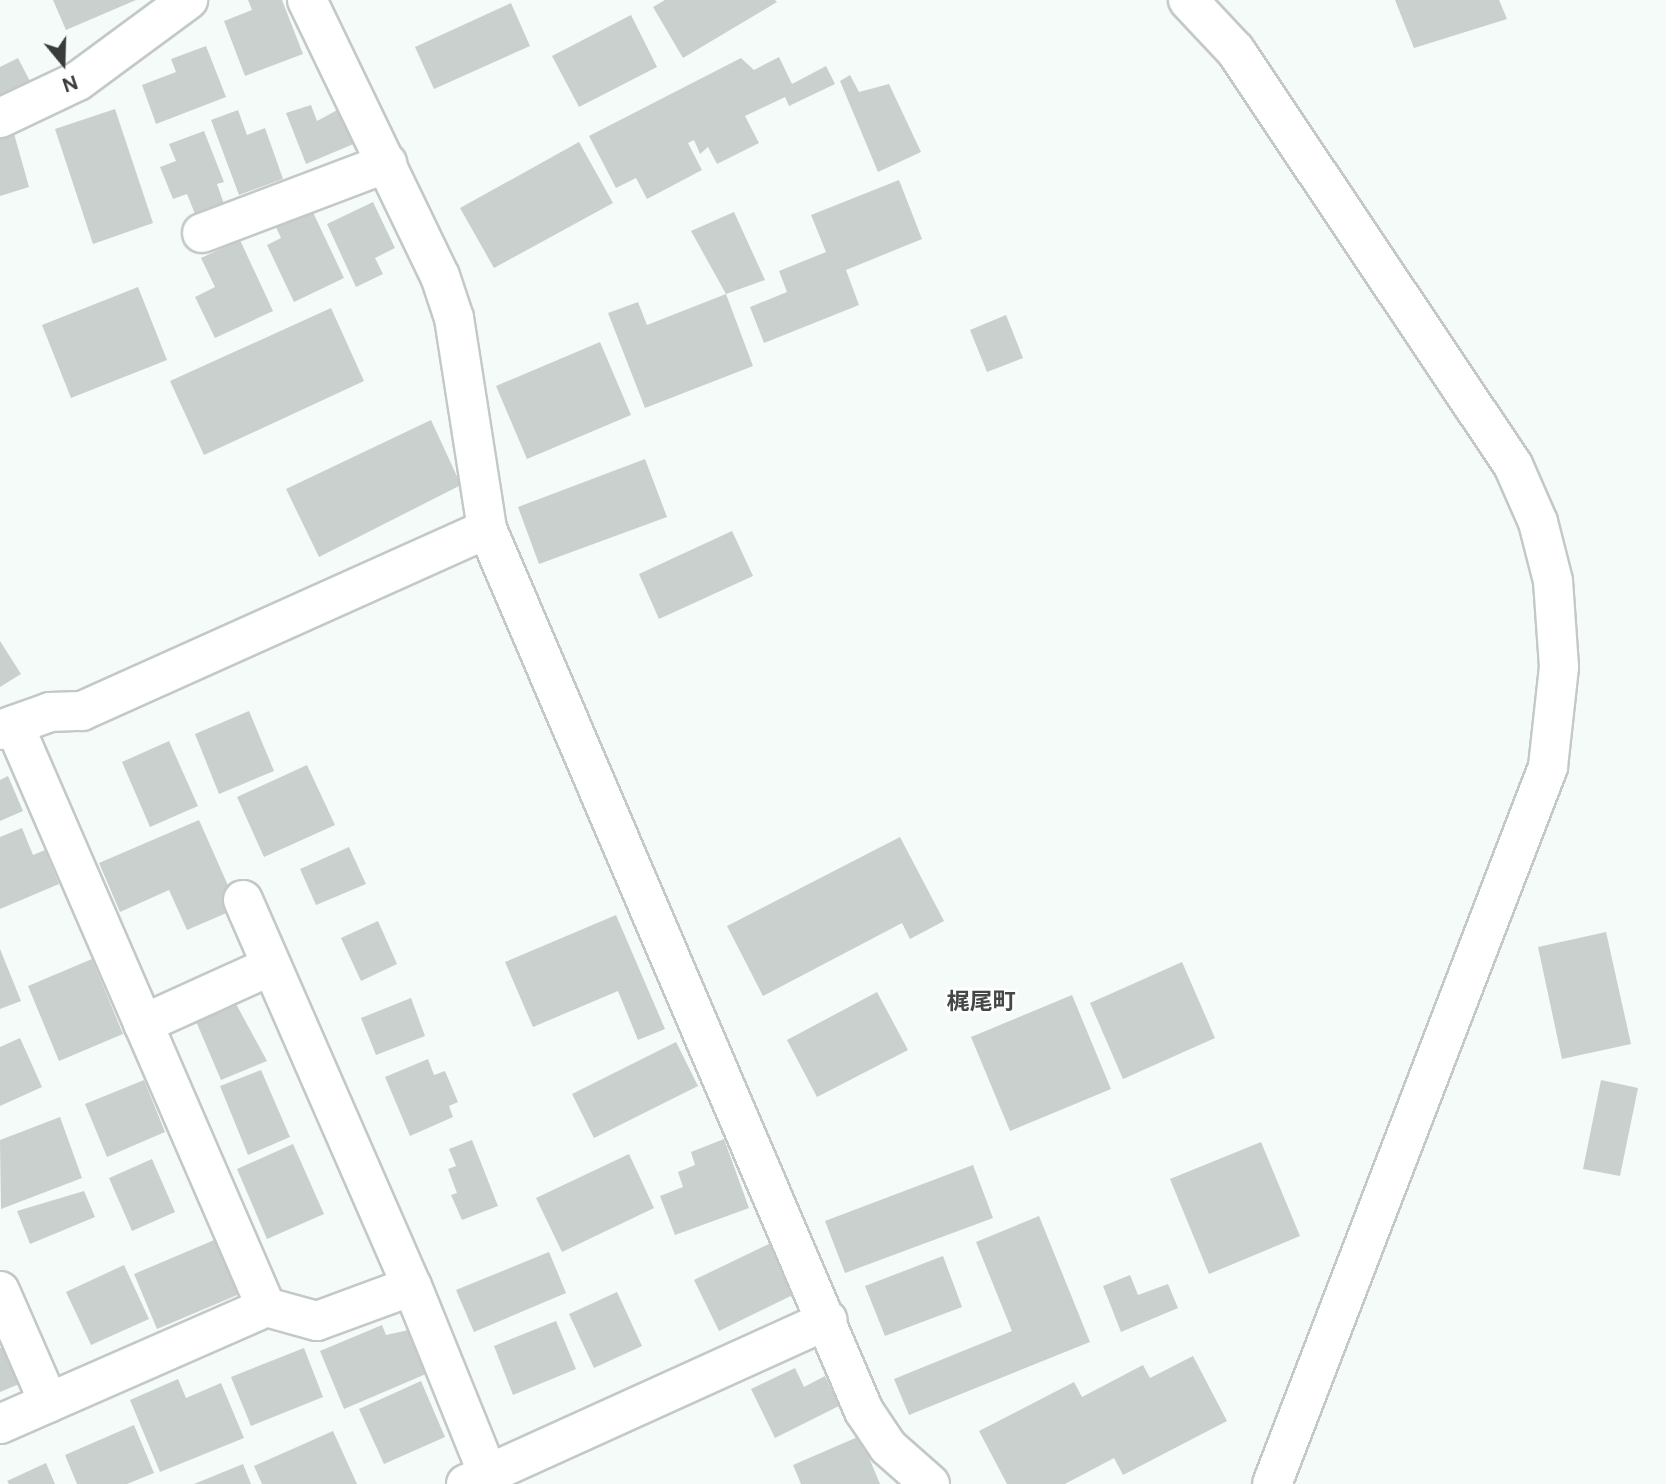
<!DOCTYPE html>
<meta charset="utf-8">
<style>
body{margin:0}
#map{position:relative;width:1666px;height:1484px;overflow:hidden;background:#f4fbf9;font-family:Figtree,"Noto Sans JP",sans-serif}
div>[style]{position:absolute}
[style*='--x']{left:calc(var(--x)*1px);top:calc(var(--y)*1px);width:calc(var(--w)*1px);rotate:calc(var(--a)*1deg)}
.building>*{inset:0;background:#cad0ce}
.roads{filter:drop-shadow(2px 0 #c3c9c8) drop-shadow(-2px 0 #c3c9c8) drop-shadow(0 2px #c3c9c8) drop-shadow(0 -2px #c3c9c8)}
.minor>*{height:38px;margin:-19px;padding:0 19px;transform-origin:19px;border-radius:19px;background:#fff}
.tertiary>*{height:38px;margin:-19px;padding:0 19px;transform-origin:19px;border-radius:19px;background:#fff}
span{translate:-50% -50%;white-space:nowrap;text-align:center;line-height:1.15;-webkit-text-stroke:5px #fff;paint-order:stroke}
.quarter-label{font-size:23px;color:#434846;font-weight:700}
.north{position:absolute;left:28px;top:28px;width:70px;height:70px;-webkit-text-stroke:5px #fff;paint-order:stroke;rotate:161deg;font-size:19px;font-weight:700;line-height:28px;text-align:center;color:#393c3b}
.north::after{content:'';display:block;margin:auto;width:24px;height:32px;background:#393c3b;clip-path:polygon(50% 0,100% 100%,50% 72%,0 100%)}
</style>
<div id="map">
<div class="building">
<i style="clip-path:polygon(53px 0,136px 0,66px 30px)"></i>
<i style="clip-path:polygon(248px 0,282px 0,303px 54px,245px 76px,224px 21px,252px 10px)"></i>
<i style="clip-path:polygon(665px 0,775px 0,777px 2px,683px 58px,653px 7px)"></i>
<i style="clip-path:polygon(1395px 0,1499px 0,1507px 19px,1414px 48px)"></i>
<i style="clip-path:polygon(511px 3px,530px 46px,434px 89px,415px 47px)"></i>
<i style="clip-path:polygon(631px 15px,657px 67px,579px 107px,552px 56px)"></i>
<i style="clip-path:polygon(206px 46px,226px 97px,156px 124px,142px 85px,176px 72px,171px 59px)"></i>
<i style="clip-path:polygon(779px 57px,792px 84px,826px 66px,835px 84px,789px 106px,785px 97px,745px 116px,759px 143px,717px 164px,708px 147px,700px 154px,694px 140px,688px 143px,702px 170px,647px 199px,636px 178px,616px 188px,589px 136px,741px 58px,754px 70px)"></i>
<i style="clip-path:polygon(18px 58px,34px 89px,0 107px,0 67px)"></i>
<i style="clip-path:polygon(850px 75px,859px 92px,889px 84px,921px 152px,878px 172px,840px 81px)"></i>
<i style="clip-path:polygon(311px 105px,317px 121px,341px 108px,356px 143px,306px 164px,286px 113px)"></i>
<i style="clip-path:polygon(115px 109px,153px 223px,93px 244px,55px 129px)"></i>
<i style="clip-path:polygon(238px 110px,247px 135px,265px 128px,283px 179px,239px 195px,211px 120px)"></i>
<i style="clip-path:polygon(13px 130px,29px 187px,0 196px,0 134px)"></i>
<i style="clip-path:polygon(204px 131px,224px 182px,217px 184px,224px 204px,195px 214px,187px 194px,173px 199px,160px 167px,176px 161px,169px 144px)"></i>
<i style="clip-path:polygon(579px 142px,613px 203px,494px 268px,460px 208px)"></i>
<i style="clip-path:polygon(899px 180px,922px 239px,846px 270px,859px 305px,764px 343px,750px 307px,787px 292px,779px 271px,826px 252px,811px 215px)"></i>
<i style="clip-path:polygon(373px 202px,395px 248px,375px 258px,383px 274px,356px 287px,327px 224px)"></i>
<i style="clip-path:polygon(310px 206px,344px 278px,294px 302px,267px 245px,281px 238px,274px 223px)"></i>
<i style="clip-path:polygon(734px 212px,765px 280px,726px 294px,691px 231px)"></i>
<i style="clip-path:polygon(240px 240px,273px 311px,215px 338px,195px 297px,215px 287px,201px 258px)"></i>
<i style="clip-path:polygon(138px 287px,167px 360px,71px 398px,42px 325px)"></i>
<i style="clip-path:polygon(726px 294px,753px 366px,645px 408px,608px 313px,638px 302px,647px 325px)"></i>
<i style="clip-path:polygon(331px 308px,364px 381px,204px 455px,170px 381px)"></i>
<i style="clip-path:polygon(1006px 315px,1023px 358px,987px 372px,970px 330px)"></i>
<i style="clip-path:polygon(600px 342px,631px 415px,527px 459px,496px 386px)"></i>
<i style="clip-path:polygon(431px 420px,461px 485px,319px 557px,286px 489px)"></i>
<i style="clip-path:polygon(645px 459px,667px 517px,539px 564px,518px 507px)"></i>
<i style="clip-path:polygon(732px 531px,753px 576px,659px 619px,639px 574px)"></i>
<i style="clip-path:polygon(0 641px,21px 674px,0 687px)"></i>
<i style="clip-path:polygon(249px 711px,274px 771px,219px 794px,195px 734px)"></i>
<i style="clip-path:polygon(169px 741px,198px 806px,150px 827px,122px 762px)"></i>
<i style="clip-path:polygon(307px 765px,335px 825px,264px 857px,237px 797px)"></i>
<i style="clip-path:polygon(8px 776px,23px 811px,0 821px,0 780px)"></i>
<i style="clip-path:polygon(199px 820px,238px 908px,187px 930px,169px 890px,120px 912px,99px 863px)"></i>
<i style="clip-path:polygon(22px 828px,33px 855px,45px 850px,59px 884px,0 909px,0 837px)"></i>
<i style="clip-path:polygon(900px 837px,944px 921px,910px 939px,902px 923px,763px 996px,727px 926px)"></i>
<i style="clip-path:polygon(349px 847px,366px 884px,316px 905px,300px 869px)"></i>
<i style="clip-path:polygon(616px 915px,665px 1029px,638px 1040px,618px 991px,533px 1027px,505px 962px)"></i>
<i style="clip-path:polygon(378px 921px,397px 964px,361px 981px,341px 938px)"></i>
<i style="clip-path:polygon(1606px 932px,1631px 1044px,1562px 1059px,1538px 947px)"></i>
<i style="clip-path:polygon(0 949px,21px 1001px,0 1009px)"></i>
<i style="clip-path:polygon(92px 959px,123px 1034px,59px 1061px,28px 986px)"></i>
<i style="clip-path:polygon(1182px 962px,1215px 1038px,1123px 1079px,1090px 1003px)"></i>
<i style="clip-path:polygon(877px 992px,908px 1050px,817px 1097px,787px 1040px)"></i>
<i style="clip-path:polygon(1072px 995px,1111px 1089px,1010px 1131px,971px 1037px)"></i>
<i style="clip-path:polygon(411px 998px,425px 1036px,376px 1055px,361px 1018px)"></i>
<i style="clip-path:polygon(235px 1002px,267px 1061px,221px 1080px,195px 1019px)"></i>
<i style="clip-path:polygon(20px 1038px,42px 1087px,0 1106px,0 1047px)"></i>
<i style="clip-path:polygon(676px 1042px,698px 1086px,594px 1138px,572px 1094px)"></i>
<i style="clip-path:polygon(428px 1059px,434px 1075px,445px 1071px,458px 1102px,449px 1106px,453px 1117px,410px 1136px,385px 1077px)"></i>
<i style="clip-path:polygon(261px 1070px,290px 1137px,248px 1155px,220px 1086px)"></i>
<i style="clip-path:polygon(144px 1080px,165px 1132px,107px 1157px,85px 1104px)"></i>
<i style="clip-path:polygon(1601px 1080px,1638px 1088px,1620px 1176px,1583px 1169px)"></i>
<i style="clip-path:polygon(60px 1117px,82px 1178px,1px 1209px,0 1140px)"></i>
<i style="clip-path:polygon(724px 1139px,749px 1208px,675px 1235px,660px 1196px,683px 1187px,678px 1172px,695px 1165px,691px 1152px)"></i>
<i style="clip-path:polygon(472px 1140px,498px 1206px,462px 1220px,451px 1195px,457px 1193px,448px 1169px,456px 1166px,449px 1149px)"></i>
<i style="clip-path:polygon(1261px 1142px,1300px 1236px,1209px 1274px,1170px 1179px)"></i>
<i style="clip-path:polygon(293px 1144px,324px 1214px,267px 1239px,237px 1169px)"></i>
<i style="clip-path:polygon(629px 1154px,654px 1208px,562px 1252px,536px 1198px)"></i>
<i style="clip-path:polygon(152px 1159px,175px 1212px,132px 1231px,109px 1178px)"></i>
<i style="clip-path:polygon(973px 1165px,993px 1218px,845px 1273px,825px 1221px)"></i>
<i style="clip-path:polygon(84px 1191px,95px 1217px,30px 1244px,17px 1211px)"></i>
<i style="clip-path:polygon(1039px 1216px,1090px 1342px,909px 1415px,894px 1379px,1012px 1331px,976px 1242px)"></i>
<i style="clip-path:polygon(219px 1238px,242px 1293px,157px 1329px,134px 1274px)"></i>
<i style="clip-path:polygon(781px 1238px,805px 1289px,719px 1331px,694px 1280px)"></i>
<i style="clip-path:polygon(549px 1252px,566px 1293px,474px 1332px,456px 1290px)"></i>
<i style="clip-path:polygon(943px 1256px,962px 1307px,885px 1336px,865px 1286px)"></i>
<i style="clip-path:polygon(124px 1265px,149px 1319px,91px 1345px,66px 1292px)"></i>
<i style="clip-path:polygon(1130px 1275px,1138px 1295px,1168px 1284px,1178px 1308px,1121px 1332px,1103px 1286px)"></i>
<i style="clip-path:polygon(617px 1292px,642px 1346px,594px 1368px,569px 1314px)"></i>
<i style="clip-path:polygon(556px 1321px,576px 1369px,513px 1395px,494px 1346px)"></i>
<i style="clip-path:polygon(382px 1325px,386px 1335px,422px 1327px,440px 1368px,344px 1409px,320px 1351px)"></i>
<i style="clip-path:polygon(9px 1345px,24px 1382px,0 1392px,0 1348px)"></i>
<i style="clip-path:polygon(304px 1348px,323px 1397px,251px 1426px,231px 1377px)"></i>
<i style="clip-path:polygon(1193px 1356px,1227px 1421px,1123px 1475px,1114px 1458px,1065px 1484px,1007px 1484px,979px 1431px,1074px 1382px,1082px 1397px,1143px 1365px,1150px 1378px)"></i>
<i style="clip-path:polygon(795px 1368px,804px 1387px,825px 1376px,839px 1406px,775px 1438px,751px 1389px)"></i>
<i style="clip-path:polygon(178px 1379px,186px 1398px,221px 1383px,244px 1438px,160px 1472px,130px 1400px)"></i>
<i style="clip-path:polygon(421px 1381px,445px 1437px,384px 1464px,359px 1409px)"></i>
<i style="clip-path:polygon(134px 1425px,154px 1473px,127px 1484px,77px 1484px,65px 1455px)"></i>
<i style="clip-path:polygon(333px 1431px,357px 1484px,262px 1484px,254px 1466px)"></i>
<i style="clip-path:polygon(860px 1436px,880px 1484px,801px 1484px,793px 1465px)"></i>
<i style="clip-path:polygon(46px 1463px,55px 1484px,9px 1484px,7px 1481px)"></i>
<i style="clip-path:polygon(243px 1464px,251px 1484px,194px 1484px)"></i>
</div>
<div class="roads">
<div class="minor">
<i style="--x:307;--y:0;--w:306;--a:64.3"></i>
<i style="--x:440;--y:276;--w:44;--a:71.6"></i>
<i style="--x:454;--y:318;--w:214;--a:81.1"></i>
<i style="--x:487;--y:529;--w:959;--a:66.86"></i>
<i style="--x:864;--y:1411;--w:43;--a:56.3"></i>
<i style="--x:888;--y:1447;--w:56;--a:41.4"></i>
<i style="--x:0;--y:118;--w:86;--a:-25.4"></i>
<i style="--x:78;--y:81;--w:137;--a:-36.4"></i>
<i style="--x:202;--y:233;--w:198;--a:-20.7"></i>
<i style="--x:14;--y:725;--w:634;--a:66.59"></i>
<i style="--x:0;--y:730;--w:53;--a:-19.8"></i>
<i style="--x:50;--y:712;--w:32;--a:-2"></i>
<i style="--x:82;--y:711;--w:444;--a:-24.2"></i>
<i style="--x:243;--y:900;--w:421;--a:66.4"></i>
<i style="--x:143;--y:1024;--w:141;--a:-24.4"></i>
<i style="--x:0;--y:1291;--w:122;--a:66.4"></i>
<i style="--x:0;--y:1424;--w:291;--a:-23.7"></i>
<i style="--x:266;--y:1307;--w:53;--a:15.4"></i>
<i style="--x:317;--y:1321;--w:101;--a:-20.2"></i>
<i style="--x:412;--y:1286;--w:214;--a:68"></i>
<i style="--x:466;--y:1484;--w:397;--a:-24.4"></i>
</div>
<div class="tertiary">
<i style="--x:1188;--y:0;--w:69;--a:46.8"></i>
<i style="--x:1235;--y:50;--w:500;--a:56.2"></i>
<i style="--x:1513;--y:465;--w:62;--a:66.3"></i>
<i style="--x:1538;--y:522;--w:61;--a:75.7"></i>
<i style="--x:1553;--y:581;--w:86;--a:86"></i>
<i style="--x:1559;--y:667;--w:101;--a:96.3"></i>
<i style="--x:1548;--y:767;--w:768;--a:111.05"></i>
</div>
</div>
<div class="quarter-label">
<span style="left:981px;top:1001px">梶尾町</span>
</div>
<div class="north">N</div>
</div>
